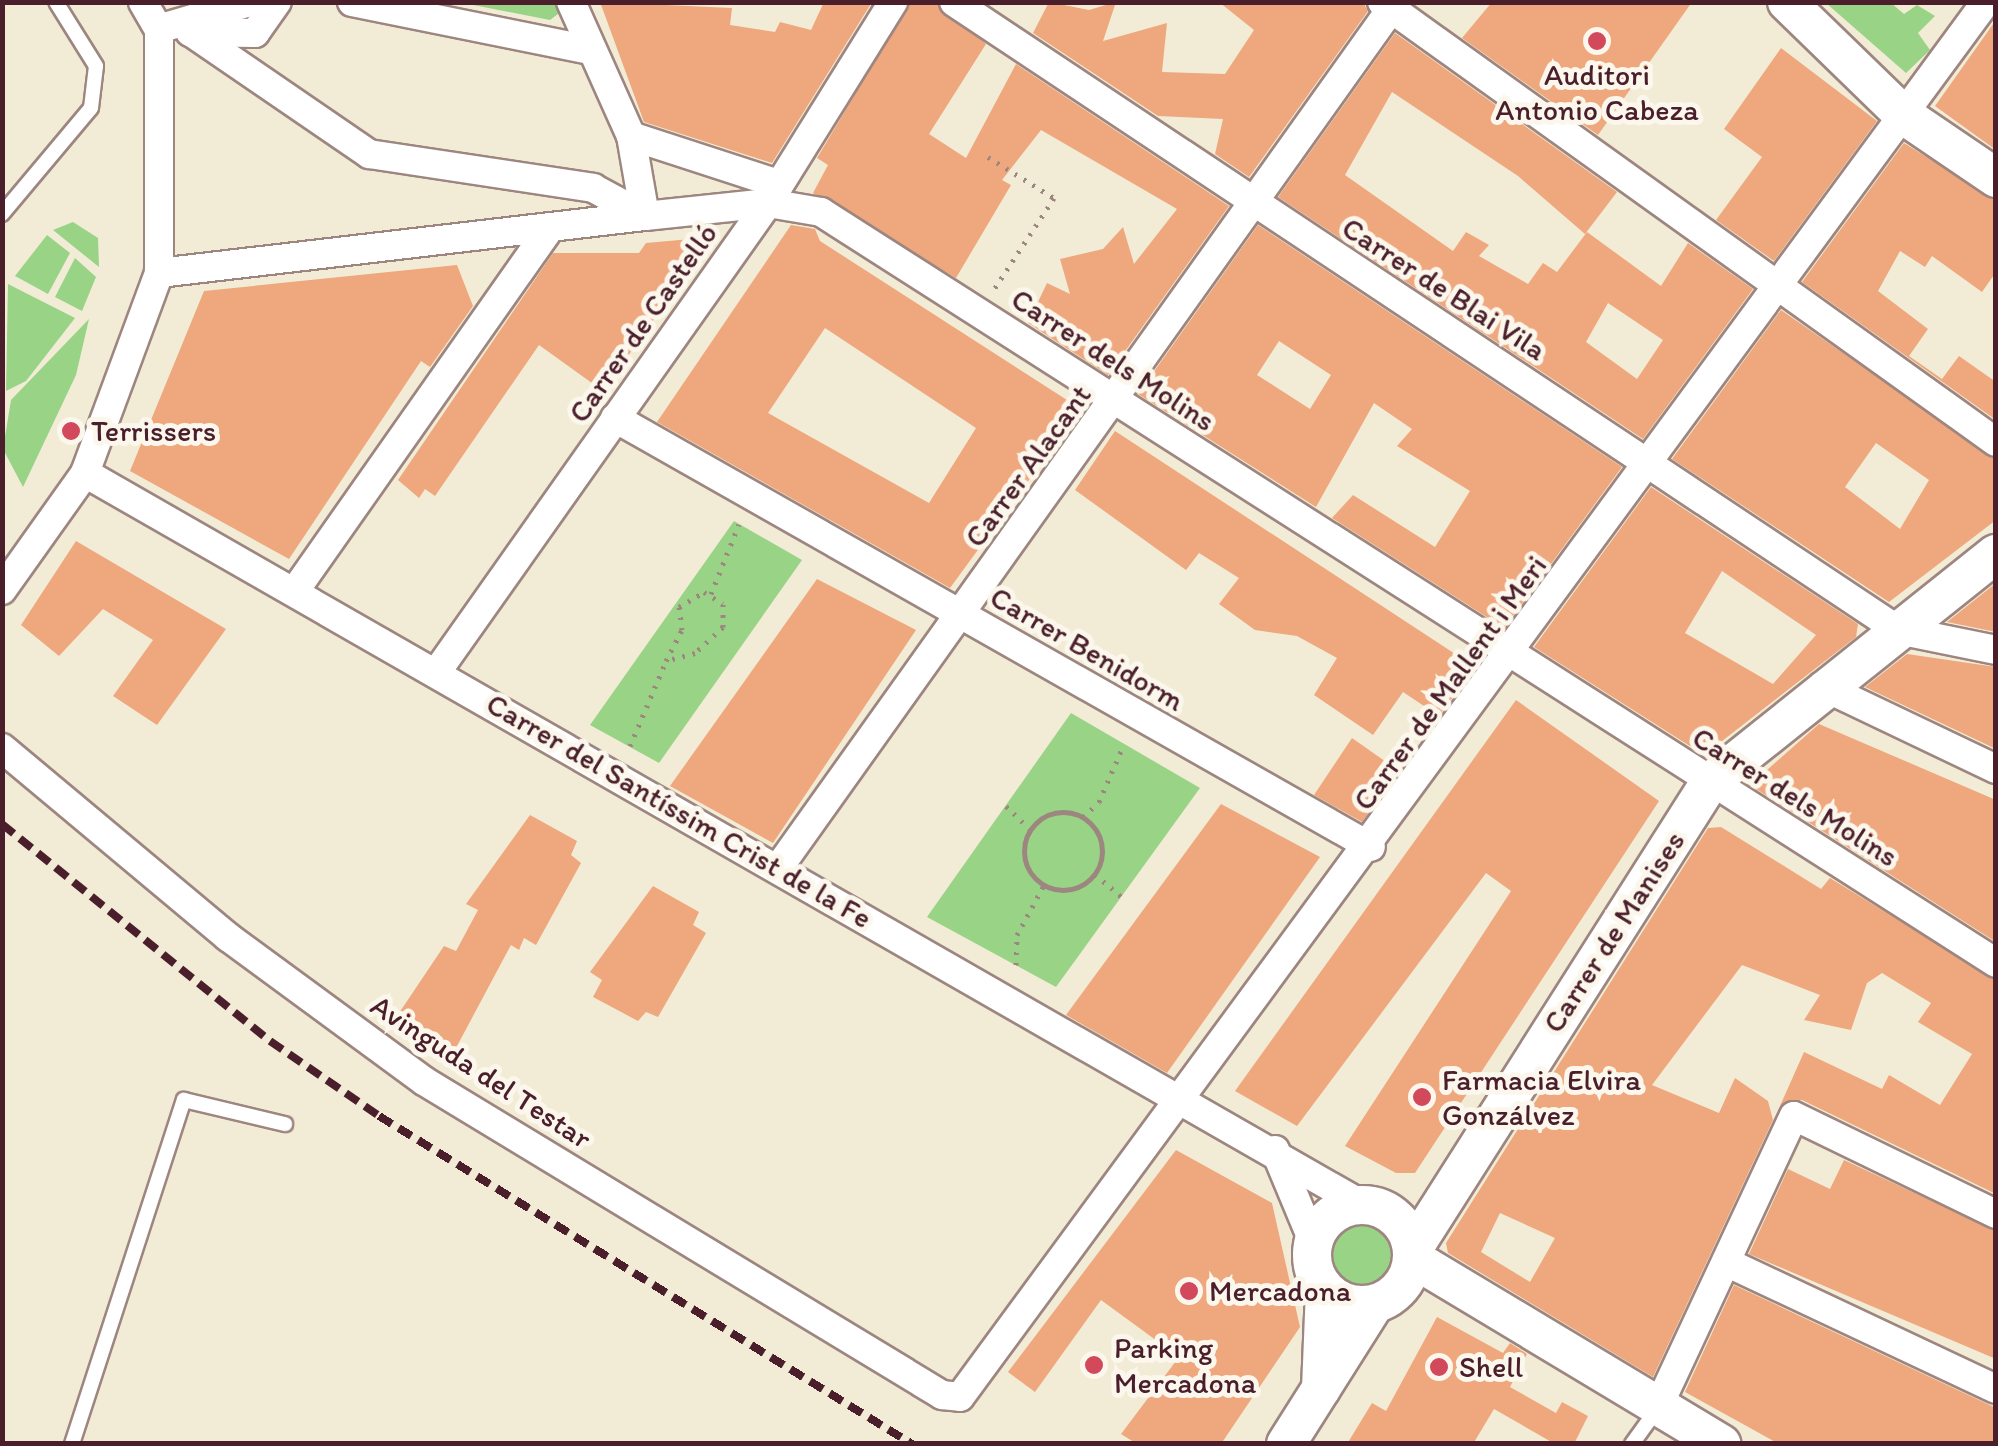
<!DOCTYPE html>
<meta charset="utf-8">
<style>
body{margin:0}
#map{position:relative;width:1998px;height:1446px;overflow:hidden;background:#f2ecd6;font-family:Itim,sans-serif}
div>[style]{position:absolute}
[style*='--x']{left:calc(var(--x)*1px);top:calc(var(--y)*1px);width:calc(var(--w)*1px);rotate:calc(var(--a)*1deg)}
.green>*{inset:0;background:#99d386}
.round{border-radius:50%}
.building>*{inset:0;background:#efa77d}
.path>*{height:5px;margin-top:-2.5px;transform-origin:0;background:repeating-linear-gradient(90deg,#9e8680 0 2.5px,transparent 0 10.5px)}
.path>.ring{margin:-2.5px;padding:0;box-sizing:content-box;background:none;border:5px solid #9e8680;border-radius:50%}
.roads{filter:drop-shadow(2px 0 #9e8680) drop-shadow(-2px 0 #9e8680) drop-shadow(0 2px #9e8680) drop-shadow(0 -2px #9e8680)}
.lane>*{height:14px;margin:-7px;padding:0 7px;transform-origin:7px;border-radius:7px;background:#fff}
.street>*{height:28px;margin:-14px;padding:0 14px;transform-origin:14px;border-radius:14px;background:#fff}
.secondary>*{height:38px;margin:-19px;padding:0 19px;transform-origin:19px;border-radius:19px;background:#fff}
.secondary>.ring{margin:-19px;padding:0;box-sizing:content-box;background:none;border:38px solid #fff;border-radius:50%}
.rail>*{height:8px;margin-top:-4px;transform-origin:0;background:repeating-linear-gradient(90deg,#4a1f2b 0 15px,transparent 0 23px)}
.dots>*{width:28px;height:28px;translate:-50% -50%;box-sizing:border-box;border:5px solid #fbf7ec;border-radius:50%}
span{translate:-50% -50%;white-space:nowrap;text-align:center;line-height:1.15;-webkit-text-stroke:10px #fbf7ec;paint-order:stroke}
.poi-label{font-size:30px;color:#4a1f2b}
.left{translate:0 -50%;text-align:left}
.street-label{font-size:30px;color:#4a1f2b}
.frame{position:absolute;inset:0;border:5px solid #4a1f2b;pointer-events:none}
</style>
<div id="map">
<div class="green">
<i style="clip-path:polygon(463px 3px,558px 3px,562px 11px,550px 20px)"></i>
<i style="clip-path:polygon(1826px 3px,1891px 3px,1904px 14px,1917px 5px,1935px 16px,1918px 33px,1930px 50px,1906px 73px)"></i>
<i style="clip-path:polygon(73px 222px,98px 238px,99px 267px,53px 230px)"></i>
<i style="clip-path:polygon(47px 235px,70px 253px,48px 294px,15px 276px)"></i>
<i style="clip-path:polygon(75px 258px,96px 277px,82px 311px,55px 297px)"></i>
<i style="clip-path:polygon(8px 284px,75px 318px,26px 381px,6px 391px)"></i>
<i style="clip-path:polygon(89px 319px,76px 375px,23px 487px,3px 449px,11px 400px)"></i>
<i style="clip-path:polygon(734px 521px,802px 560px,659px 763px,590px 725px)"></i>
<i style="clip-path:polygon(1071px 713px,1200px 788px,1056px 987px,927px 917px)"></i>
<i class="round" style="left:1327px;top:1221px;width:68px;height:68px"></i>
</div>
<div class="building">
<i style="clip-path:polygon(600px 2px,732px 8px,730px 25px,775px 32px,780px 22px,811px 30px,824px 2px,872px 2px,772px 163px,644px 122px)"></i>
<i style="clip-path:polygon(910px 2px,937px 2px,986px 44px,929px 134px,966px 158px,1016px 64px,1229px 206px,1108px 375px,1028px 323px,1047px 283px,1070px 294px,1060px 259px,1103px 249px,1123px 227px,1134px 264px,1177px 209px,1041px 130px,1002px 180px,1011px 185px,956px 278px,813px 193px,828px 165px,817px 158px)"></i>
<i style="clip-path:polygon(1049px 2px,1089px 10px,1116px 2px,1103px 41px,1167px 23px,1162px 72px,1225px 74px,1254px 30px,1219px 2px,1363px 2px,1368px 11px,1249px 177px,1215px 154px,1223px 119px,1158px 116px,1033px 33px)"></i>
<i style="clip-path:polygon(1492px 2px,1692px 2px,1598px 135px,1462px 38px)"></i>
<i style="clip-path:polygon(1996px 20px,1996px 150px,1935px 106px)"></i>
<i style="clip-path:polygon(evenodd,1395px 33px,1617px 192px,1585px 234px,1518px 176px,1392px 92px,1345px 175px,1453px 251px,1466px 232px,1489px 245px,1479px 256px,1528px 284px,1543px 263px,1557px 272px,1587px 232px,1661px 286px,1688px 243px,1753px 289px,1643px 439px,1278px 197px,1395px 33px,1608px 303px,1663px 340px,1637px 379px,1586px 342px,1608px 303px)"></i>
<i style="clip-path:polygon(1781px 48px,1877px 121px,1774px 261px,1716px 220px,1762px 157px,1724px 129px)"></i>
<i style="clip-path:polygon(1904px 143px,1996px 200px,1996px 272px,1982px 292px,1932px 256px,1925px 267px,1900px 251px,1878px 291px,1928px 329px,1909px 356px,1942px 379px,1959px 356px,1996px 382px,1996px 420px,1802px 282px)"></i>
<i style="clip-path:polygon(evenodd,791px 225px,815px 229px,820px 241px,1081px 409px,950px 588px,657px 422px,791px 225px,825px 328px,976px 428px,929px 503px,768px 413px,825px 328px)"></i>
<i style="clip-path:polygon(evenodd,1258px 225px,1622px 467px,1504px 628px,1332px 518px,1353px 495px,1435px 547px,1470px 491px,1397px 446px,1412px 429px,1374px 403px,1316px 507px,1138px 394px,1258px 225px,1279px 341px,1331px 375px,1310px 409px,1257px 375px,1279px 341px)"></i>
<i style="clip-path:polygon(713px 237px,603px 391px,539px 345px,435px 496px,425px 489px,419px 498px,398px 480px,553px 253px,639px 253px,646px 243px)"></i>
<i style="clip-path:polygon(457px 265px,473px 306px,430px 367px,421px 361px,289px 559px,130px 471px,204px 291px)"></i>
<i style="clip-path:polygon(evenodd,1781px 310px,1996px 459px,1996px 520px,1889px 602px,1672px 459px,1781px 310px,1876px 443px,1929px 480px,1900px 529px,1845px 487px,1876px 443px)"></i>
<i style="clip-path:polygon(1115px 431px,1475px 667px,1439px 716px,1403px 692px,1373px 735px,1314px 695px,1337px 658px,1297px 636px,1255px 630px,1219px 604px,1239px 578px,1199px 553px,1186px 570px,1075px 490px)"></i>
<i style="clip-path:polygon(evenodd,1651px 487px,1858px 624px,1856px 637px,1704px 755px,1534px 647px,1651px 487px,1722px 571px,1816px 635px,1773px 684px,1685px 633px,1722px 571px)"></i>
<i style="clip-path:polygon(76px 541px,226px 629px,157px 725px,113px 696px,153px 640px,103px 609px,59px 656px,21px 625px)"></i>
<i style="clip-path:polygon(817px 579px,916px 630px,773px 843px,670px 786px)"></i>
<i style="clip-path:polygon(1996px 583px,1996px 632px,1947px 622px)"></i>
<i style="clip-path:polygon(1907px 654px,1996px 667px,1996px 749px,1865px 687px)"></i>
<i style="clip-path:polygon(1516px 700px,1659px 801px,1415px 1173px,1396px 1173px,1345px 1146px,1511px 891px,1486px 873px,1297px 1126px,1235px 1091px)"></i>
<i style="clip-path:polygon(1819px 724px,1996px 800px,1996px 942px,1750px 785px)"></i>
<i style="clip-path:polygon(1352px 738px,1399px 771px,1362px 822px,1314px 795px)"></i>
<i style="clip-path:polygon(1221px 804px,1320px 857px,1167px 1073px,1066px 1015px)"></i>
<i style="clip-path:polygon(530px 815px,577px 841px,571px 855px,581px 863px,536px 945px,524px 938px,519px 950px,511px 945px,449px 1061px,393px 1022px,444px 946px,456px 951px,478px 910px,466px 904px)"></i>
<i style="clip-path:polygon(evenodd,1721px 827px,1821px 889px,1830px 878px,1996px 980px,1996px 1194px,1802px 1100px,1780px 1106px,1804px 1052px,1882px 1089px,1889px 1075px,1940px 1105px,1972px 1054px,1918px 1022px,1931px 1003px,1882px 973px,1867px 983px,1851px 1030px,1804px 1020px,1820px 995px,1742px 965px,1652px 1085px,1719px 1113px,1735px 1078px,1768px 1101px,1773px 1120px,1653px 1377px,1448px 1253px,1446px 1243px,1708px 828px,1721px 827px,1500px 1213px,1555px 1238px,1530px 1282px,1481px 1252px,1500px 1213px)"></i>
<i style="clip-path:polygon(653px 886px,699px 912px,693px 925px,706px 933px,658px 1017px,646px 1012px,638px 1021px,593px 997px,602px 980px,590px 972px)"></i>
<i style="clip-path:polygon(1176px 1150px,1272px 1203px,1300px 1327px,1221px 1444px,1137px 1444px,1121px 1434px,1179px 1357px,1101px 1300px,1035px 1392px,1008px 1372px)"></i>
<i style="clip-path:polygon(1844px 1160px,1996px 1231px,1996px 1359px,1749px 1254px,1788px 1169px,1830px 1189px)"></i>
<i style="clip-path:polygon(1734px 1285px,1996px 1408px,1996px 1444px,1779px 1444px,1685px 1392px)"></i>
<i style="clip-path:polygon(1437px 1317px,1503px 1353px,1510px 1343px,1527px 1354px,1510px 1387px,1556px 1413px,1562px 1402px,1588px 1416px,1574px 1444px,1555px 1444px,1494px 1409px,1473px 1444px,1347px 1444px,1372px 1403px,1386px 1411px)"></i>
</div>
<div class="path">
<i style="--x:988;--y:157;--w:78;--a:31.8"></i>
<i style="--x:1054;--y:198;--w:115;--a:123.3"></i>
<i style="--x:704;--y:592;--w:22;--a:32"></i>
<i style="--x:723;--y:604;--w:23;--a:90"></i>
<i style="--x:723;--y:627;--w:38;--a:137"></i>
<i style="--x:695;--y:653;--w:30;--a:165"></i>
<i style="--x:666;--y:661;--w:35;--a:-63"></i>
<i style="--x:682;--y:630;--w:23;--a:-97"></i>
<i style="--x:679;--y:607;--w:29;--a:-31"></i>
<i style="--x:711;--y:594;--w:75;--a:-68.2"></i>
<i style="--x:630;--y:746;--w:92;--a:-67"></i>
<i style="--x:1006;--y:806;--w:33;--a:44"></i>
<i class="ring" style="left:1024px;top:812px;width:73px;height:73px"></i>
<i style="--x:1083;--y:817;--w:22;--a:-43"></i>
<i style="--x:1099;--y:802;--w:63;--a:-66.7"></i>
<i style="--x:1095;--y:874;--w:35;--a:41"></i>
<i style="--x:1016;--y:965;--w:30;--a:-88"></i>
<i style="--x:1017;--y:935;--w:55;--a:-61.6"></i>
</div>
<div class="roads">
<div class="lane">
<i style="--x:2;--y:214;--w:138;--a:-50"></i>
<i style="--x:91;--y:108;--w:42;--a:-83.2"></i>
<i style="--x:96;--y:66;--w:75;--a:-122"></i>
<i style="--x:72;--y:1444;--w:362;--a:-72"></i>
<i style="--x:184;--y:1100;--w:104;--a:13.4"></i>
<i style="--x:1632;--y:1444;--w:44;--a:-54.2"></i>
</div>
<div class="street">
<i style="--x:352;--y:2;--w:244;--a:11.4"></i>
<i style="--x:954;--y:2;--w:1134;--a:33.63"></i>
<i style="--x:1898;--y:630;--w:100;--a:11.5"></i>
<i style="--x:1382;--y:2;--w:755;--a:35.63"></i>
<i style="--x:165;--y:27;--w:89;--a:-16.4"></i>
<i style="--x:190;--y:32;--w:65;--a:0.9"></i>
<i style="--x:255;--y:33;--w:38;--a:-55"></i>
<i style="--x:191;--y:32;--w:216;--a:34.4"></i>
<i style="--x:369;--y:154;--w:227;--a:8.6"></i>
<i style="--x:593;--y:188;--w:59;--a:28.3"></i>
<i style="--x:645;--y:216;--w:124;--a:-6"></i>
<i style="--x:768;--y:203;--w:54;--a:9.6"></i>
<i style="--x:821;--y:212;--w:1394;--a:32.58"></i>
<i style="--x:631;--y:136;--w:156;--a:18"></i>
<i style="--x:159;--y:273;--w:489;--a:-6.7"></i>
<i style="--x:645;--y:216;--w:81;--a:-99.9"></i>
<i style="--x:631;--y:136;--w:147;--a:-114.1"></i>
<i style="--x:615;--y:418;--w:869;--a:29.57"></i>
<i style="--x:85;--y:473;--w:1471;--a:29.81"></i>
<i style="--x:2;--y:590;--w:143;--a:-54.6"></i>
<i style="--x:85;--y:473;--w:213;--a:-69.7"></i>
<i style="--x:159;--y:273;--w:243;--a:-90"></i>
<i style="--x:159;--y:30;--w:32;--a:-120"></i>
<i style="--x:294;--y:592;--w:439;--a:-54.9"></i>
<i style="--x:436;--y:673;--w:575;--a:-54.76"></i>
<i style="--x:768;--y:203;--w:237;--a:-58.1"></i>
<i style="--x:1822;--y:686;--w:193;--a:25.5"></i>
<i style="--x:2;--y:748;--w:295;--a:39.9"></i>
<i style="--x:228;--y:937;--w:243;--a:36.3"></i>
<i style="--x:424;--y:1081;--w:606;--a:31.22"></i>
<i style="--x:942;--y:1395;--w:18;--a:6"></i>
<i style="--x:960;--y:1397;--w:1732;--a:-53.67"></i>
<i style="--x:779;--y:867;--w:1063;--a:-54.5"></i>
<i style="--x:1275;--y:1150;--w:96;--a:67.4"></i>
<i style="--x:1726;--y:1262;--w:298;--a:25.2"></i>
<i style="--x:1658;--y:1407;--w:321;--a:-65"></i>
<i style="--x:1794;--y:1116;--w:225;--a:25.9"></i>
</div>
<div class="secondary">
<i style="--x:1787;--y:2;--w:161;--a:44.2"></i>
<i style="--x:1902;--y:114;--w:114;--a:34.2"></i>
<i class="ring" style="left:1312px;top:1205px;width:62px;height:62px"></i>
<i style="--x:1413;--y:1249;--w:553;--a:-57.54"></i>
<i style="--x:1710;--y:782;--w:366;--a:-38.6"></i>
<i style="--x:1412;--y:1258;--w:361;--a:31"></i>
<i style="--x:1321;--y:1389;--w:98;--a:-87.7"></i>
<i style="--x:1286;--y:1444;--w:165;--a:-57.7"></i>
</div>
</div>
<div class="rail">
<i style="--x:2;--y:824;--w:345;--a:39"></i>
<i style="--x:270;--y:1041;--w:132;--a:34.5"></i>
<i style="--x:379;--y:1116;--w:626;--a:31.61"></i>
</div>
<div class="dots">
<i style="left:1597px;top:41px;background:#d1495b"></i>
<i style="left:71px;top:431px;background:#d1495b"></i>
<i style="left:1422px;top:1097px;background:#d1495b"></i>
<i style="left:1189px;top:1291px;background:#d1495b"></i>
<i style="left:1094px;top:1365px;background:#d1495b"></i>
<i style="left:1439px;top:1367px;background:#d1495b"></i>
</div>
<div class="poi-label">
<span style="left:1597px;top:92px">Auditori<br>Antonio Cabeza</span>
<span class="left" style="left:91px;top:431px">Terrissers</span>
<span class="left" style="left:1442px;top:1097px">Farmacia Elvira<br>Gonzálvez</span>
<span class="left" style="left:1209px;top:1291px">Mercadona</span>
<span class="left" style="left:1114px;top:1365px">Parking<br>Mercadona</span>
<span class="left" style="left:1459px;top:1367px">Shell</span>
</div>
<div class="street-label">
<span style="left:1444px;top:289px;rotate:33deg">Carrer de Blai Vila</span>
<span style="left:643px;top:323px;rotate:-55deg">Carrer de Castelló</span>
<span style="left:1113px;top:360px;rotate:33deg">Carrer dels Molins</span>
<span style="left:1028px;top:466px;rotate:-54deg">Carrer Alacant</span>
<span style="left:1087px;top:649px;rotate:30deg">Carrer Benidorm</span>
<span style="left:1450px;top:683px;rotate:-54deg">Carrer de Mallent i Meri</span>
<span style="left:1795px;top:797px;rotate:32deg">Carrer dels Molins</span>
<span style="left:679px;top:811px;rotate:30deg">Carrer del Santíssim Crist de la Fe</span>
<span style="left:1614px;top:932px;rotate:-57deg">Carrer de Manises</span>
<span style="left:481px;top:1072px;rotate:33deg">Avinguda del Testar</span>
</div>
<div class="frame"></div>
</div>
